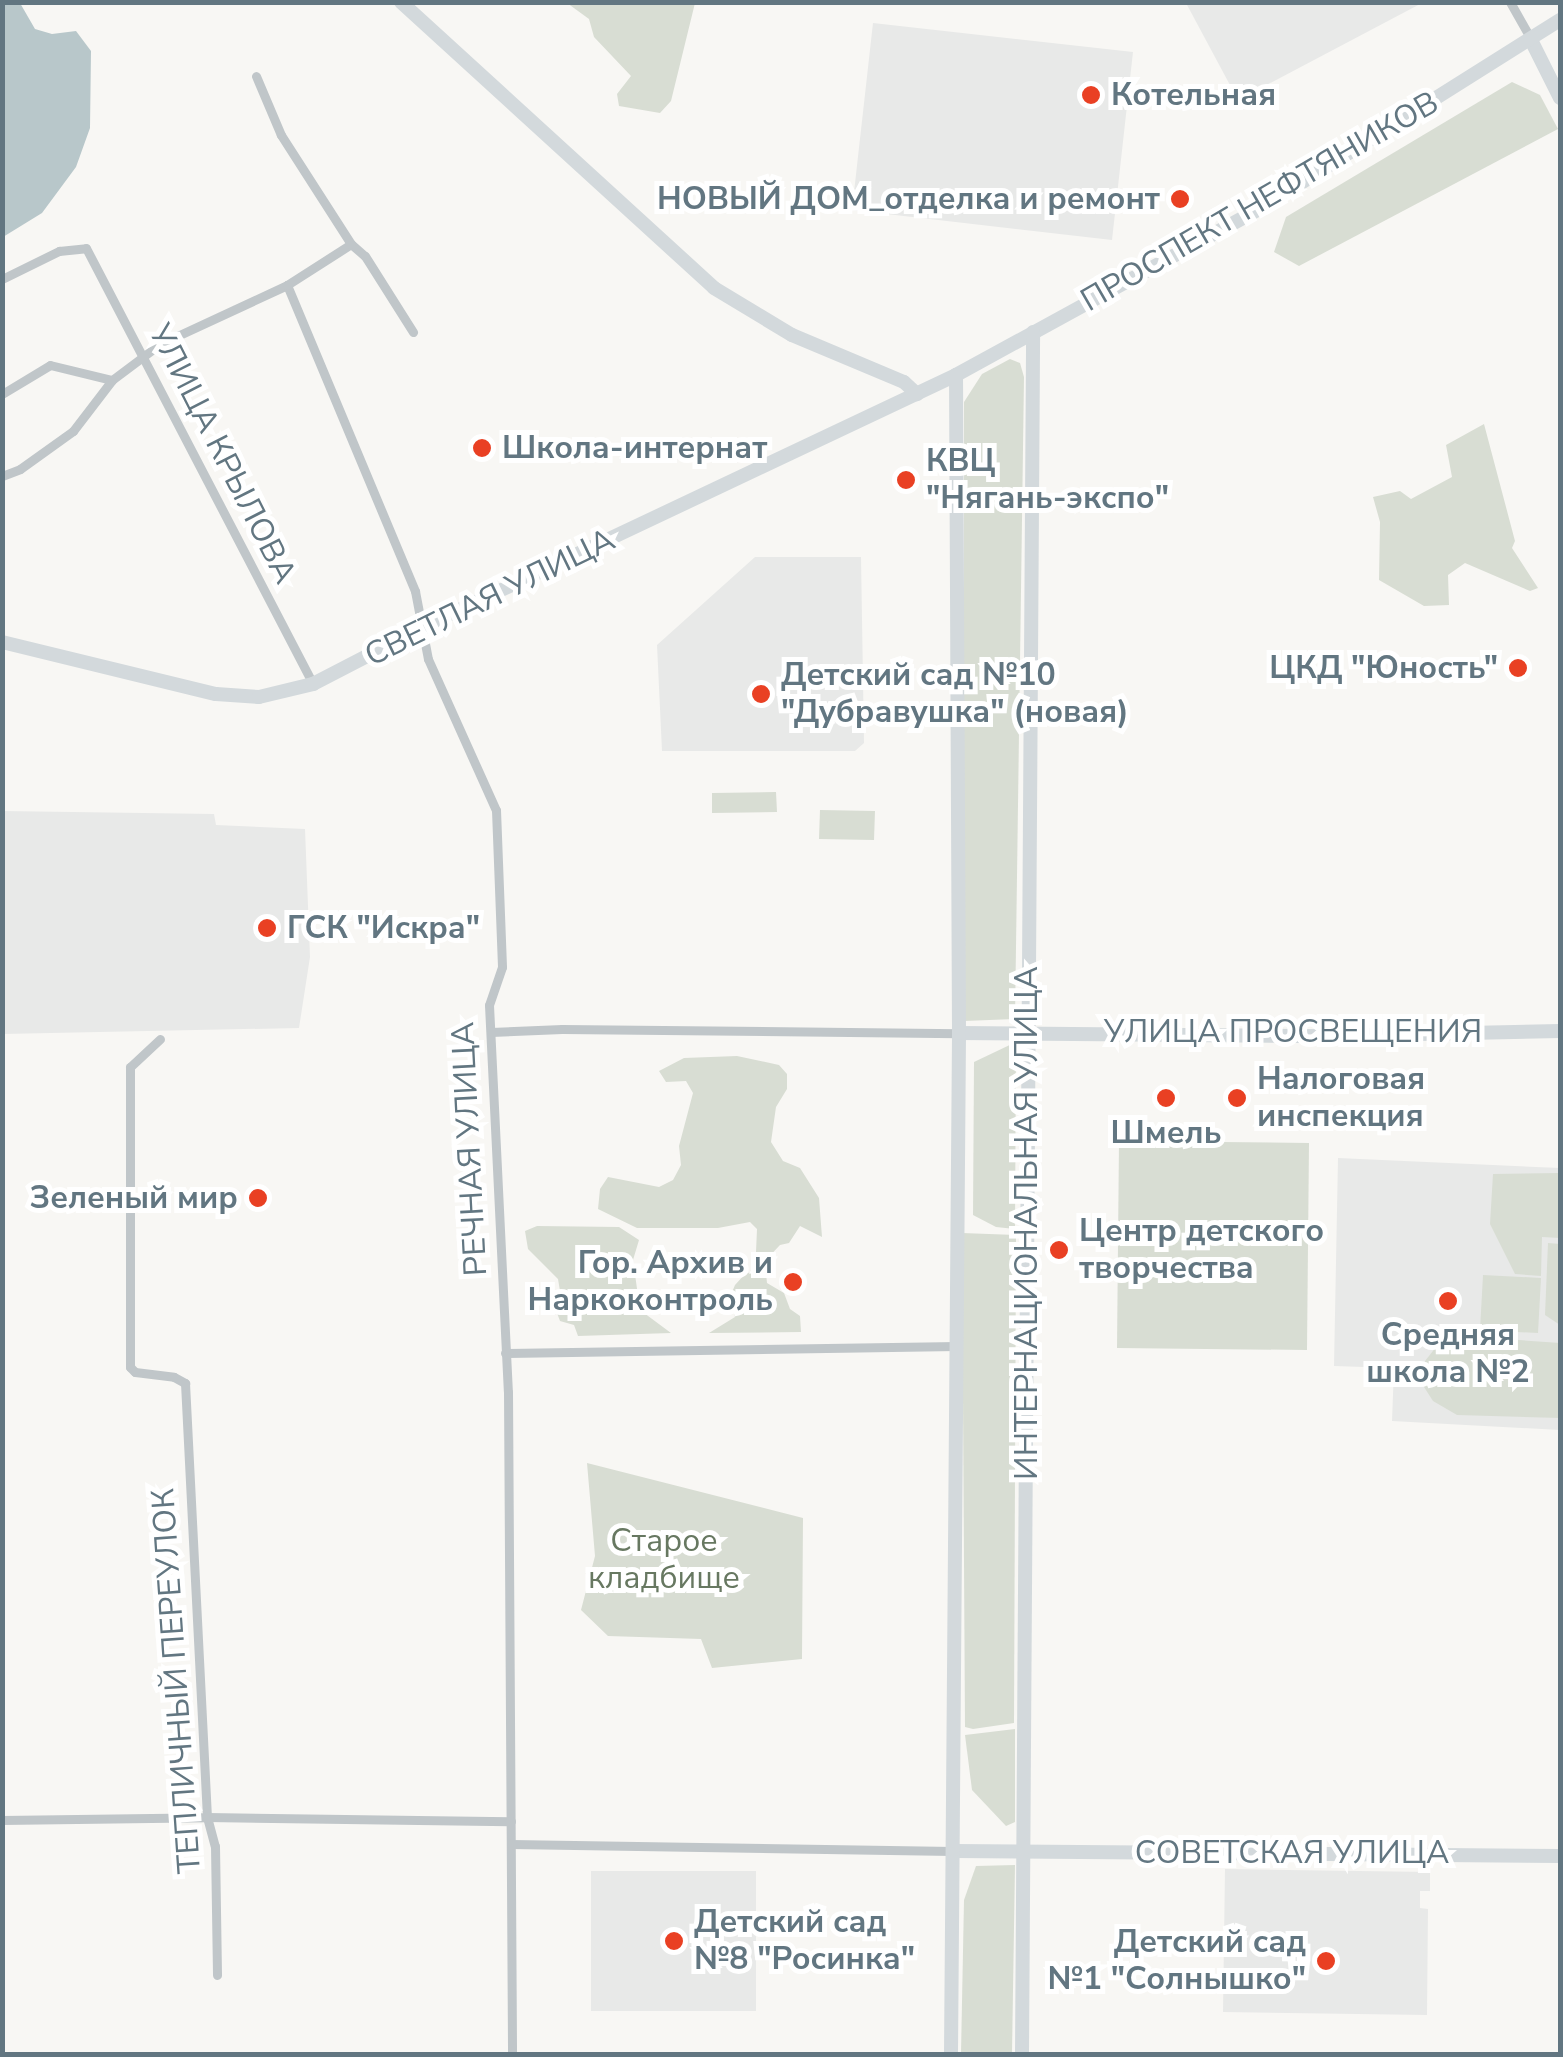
<!DOCTYPE html>
<meta charset="utf-8">
<style>
body{margin:0}
#map{position:relative;width:1563px;height:2057px;overflow:hidden;background:#f8f7f4;font-family:"Nunito Sans",sans-serif}
div>[style]{position:absolute}
[style*='--x']{left:calc(var(--x)*1px);top:calc(var(--y)*1px);width:calc(var(--w)*1px);rotate:calc(var(--a)*1deg)}
.built>*{inset:0;background:#e8e9e8}
.green>*{inset:0;background:#d8ddd3}
.water>*{inset:0;background:#b8c7ca}
.street>*{height:9px;margin:-4.5px;padding:0 4.5px;transform-origin:4.5px;border-radius:4.5px;background:#c0c6c9}
.secondary>*{height:14px;margin:-7px;padding:0 7px;transform-origin:7px;border-radius:7px;background:#d3d9dc}
.dots>*{width:28px;height:28px;translate:-50% -50%;box-sizing:border-box;border:5px solid #fff;border-radius:50%}
span{translate:-50% -50%;white-space:nowrap;text-align:center;line-height:1.15;-webkit-text-stroke:10px #fff;paint-order:stroke}
.poi-label{font-size:32px;color:#627681;font-weight:700}
.left{translate:0 -50%;text-align:left}
.right{translate:-100% -50%;text-align:right}
.street-label{font-size:32px;color:#627681}
.park-label{font-size:32px;color:#677861}
.frame{position:absolute;inset:0;border:5px solid #627681;pointer-events:none}
</style>
<div id="map">
<div class="built">
<i style="clip-path:polygon(1186px 3px,1422px 3px,1238px 100px)"></i>
<i style="clip-path:polygon(873px 23px,1133px 52px,1112px 240px,852px 210px)"></i>
<i style="clip-path:polygon(755px 557px,861px 557px,864px 743px,855px 751px,662px 751px,657px 645px)"></i>
<i style="clip-path:polygon(2px 811px,214px 814px,216px 825px,305px 829px,310px 957px,299px 1028px,3px 1034px)"></i>
<i style="clip-path:polygon(1338px 1158px,1560px 1168px,1560px 1430px,1392px 1421px,1394px 1368px,1334px 1366px)"></i>
<i style="clip-path:polygon(1225px 1869px,1430px 1872px,1430px 1891px,1420px 1891px,1420px 1908px,1428px 1909px,1427px 2015px,1223px 2012px)"></i>
<i style="clip-path:polygon(591px 1871px,756px 1871px,756px 2011px,591px 2011px)"></i>
</div>
<div class="green">
<i style="clip-path:polygon(567px 3px,695px 3px,671px 101px,660px 113px,619px 106px,617px 94px,631px 76px,594px 37px,589px 19px)"></i>
<i style="clip-path:polygon(1512px 82px,1540px 95px,1558px 129px,1299px 266px,1274px 252px,1286px 217px)"></i>
<i style="clip-path:polygon(1010px 359px,1020px 363px,1024px 377px,1015px 1019px,964px 1021px,964px 402px,982px 374px)"></i>
<i style="clip-path:polygon(1484px 424px,1515px 541px,1512px 548px,1538px 588px,1530px 591px,1465px 563px,1448px 575px,1449px 605px,1424px 606px,1379px 580px,1380px 522px,1373px 497px,1400px 491px,1411px 499px,1452px 477px,1446px 445px)"></i>
<i style="clip-path:polygon(776px 792px,777px 812px,712px 813px,712px 793px)"></i>
<i style="clip-path:polygon(820px 810px,875px 811px,874px 840px,819px 839px)"></i>
<i style="clip-path:polygon(1016px 1042px,1015px 1229px,996px 1227px,973px 1215px,974px 1062px)"></i>
<i style="clip-path:polygon(737px 1056px,779px 1065px,787px 1074px,787px 1089px,776px 1107px,771px 1142px,783px 1161px,800px 1168px,819px 1198px,822px 1237px,800px 1226px,789px 1243px,780px 1245px,764px 1262px,756px 1252px,757px 1229px,750px 1222px,718px 1228px,637px 1228px,598px 1209px,600px 1189px,608px 1177px,659px 1187px,673px 1180px,681px 1165px,679px 1146px,693px 1093px,686px 1081px,666px 1082px,659px 1071px,684px 1058px)"></i>
<i style="clip-path:polygon(1119px 1141px,1309px 1143px,1307px 1350px,1117px 1348px)"></i>
<i style="clip-path:polygon(1560px 1173px,1560px 1238px,1542px 1237px,1541px 1276px,1515px 1274px,1490px 1224px,1493px 1174px)"></i>
<i style="clip-path:polygon(537px 1226px,619px 1227px,639px 1240px,633px 1260px,640px 1310px,671px 1333px,578px 1336px,574px 1325px,560px 1321px,554px 1305px,560px 1291px,558px 1279px,528px 1249px,525px 1231px)"></i>
<i style="clip-path:polygon(962px 1233px,1016px 1235px,1014px 1723px,973px 1729px,965px 1727px)"></i>
<i style="clip-path:polygon(1548px 1243px,1560px 1244px,1560px 1325px,1545px 1315px)"></i>
<i style="clip-path:polygon(757px 1270px,766px 1273px,767px 1283px,784px 1293px,790px 1309px,800px 1316px,801px 1332px,709px 1333px,735px 1317px,730px 1297px,735px 1285px,745px 1274px)"></i>
<i style="clip-path:polygon(1483px 1275px,1541px 1278px,1538px 1333px,1480px 1330px)"></i>
<i style="clip-path:polygon(1463px 1336px,1560px 1343px,1560px 1418px,1457px 1415px,1433px 1401px,1424px 1387px,1425px 1361px,1440px 1342px)"></i>
<i style="clip-path:polygon(587px 1463px,803px 1518px,802px 1659px,712px 1668px,701px 1639px,608px 1636px,581px 1610px,595px 1556px)"></i>
<i style="clip-path:polygon(1015px 1729px,1015px 1822px,1006px 1826px,972px 1790px,965px 1735px)"></i>
<i style="clip-path:polygon(1015px 1865px,1012px 2054px,961px 2054px,964px 1900px,976px 1866px)"></i>
</div>
<div class="water">
<i style="clip-path:polygon(3px 2px,20px 3px,35px 29px,52px 34px,76px 31px,91px 51px,90px 128px,76px 167px,42px 213px,3px 237px)"></i>
</div>
<div class="street">
<i style="--x:1510;--y:2;--w:43;--a:60.4"></i>
<i style="--x:351;--y:244;--w:18;--a:41"></i>
<i style="--x:365;--y:256;--w:90;--a:57.7"></i>
<i style="--x:2;--y:279;--w:64;--a:-26.2"></i>
<i style="--x:59;--y:251;--w:27;--a:-6"></i>
<i style="--x:86;--y:248;--w:492;--a:62.5"></i>
<i style="--x:287;--y:285;--w:332;--a:67.3"></i>
<i style="--x:415;--y:591;--w:69;--a:79.2"></i>
<i style="--x:428;--y:659;--w:166;--a:65.8"></i>
<i style="--x:496;--y:810;--w:157;--a:87.8"></i>
<i style="--x:502;--y:967;--w:40;--a:108.9"></i>
<i style="--x:489;--y:1005;--w:387;--a:87.2"></i>
<i style="--x:508;--y:1392;--w:662;--a:89.65"></i>
<i style="--x:2;--y:394;--w:56;--a:-31.1"></i>
<i style="--x:50;--y:365;--w:64;--a:13.6"></i>
<i style="--x:2;--y:476;--w:19;--a:-21"></i>
<i style="--x:20;--y:469;--w:65;--a:-35.6"></i>
<i style="--x:73;--y:431;--w:64;--a:-52.6"></i>
<i style="--x:112;--y:380;--w:60;--a:-36.9"></i>
<i style="--x:160;--y:344;--w:140;--a:-24.9"></i>
<i style="--x:287;--y:285;--w:76;--a:-32.6"></i>
<i style="--x:351;--y:244;--w:130;--a:-122.7"></i>
<i style="--x:281;--y:135;--w:64;--a:-113"></i>
<i style="--x:491;--y:1032;--w:71;--a:-2.4"></i>
<i style="--x:562;--y:1029;--w:397;--a:0.6"></i>
<i style="--x:160;--y:1039;--w:41;--a:137"></i>
<i style="--x:130;--y:1067;--w:300;--a:90"></i>
<i style="--x:130;--y:1367;--w:7;--a:45"></i>
<i style="--x:135;--y:1372;--w:39;--a:7"></i>
<i style="--x:174;--y:1377;--w:13;--a:29"></i>
<i style="--x:185;--y:1383;--w:435;--a:87.1"></i>
<i style="--x:207;--y:1817;--w:30;--a:75"></i>
<i style="--x:215;--y:1846;--w:129;--a:89.1"></i>
<i style="--x:505;--y:1353;--w:452;--a:-0.9"></i>
<i style="--x:2;--y:1820;--w:205;--a:-0.8"></i>
<i style="--x:207;--y:1817;--w:304;--a:0.8"></i>
<i style="--x:511;--y:1844;--w:442;--a:0.9"></i>
</div>
<div class="secondary">
<i style="--x:401;--y:2;--w:424;--a:42.4"></i>
<i style="--x:714;--y:288;--w:91;--a:31.1"></i>
<i style="--x:792;--y:335;--w:121;--a:22.8"></i>
<i style="--x:904;--y:382;--w:18;--a:43"></i>
<i style="--x:1531;--y:40;--w:65;--a:63.4"></i>
<i style="--x:2;--y:642;--w:220;--a:13.7"></i>
<i style="--x:216;--y:694;--w:43;--a:4"></i>
<i style="--x:259;--y:697;--w:56;--a:-13.5"></i>
<i style="--x:313;--y:684;--w:124;--a:-27.4"></i>
<i style="--x:423;--y:627;--w:590;--a:-25.3"></i>
<i style="--x:956;--y:375;--w:354;--a:-28.7"></i>
<i style="--x:1266;--y:205;--w:347;--a:-32.2"></i>
<i style="--x:959;--y:1033;--w:368;--a:0.5"></i>
<i style="--x:1327;--y:1036;--w:233;--a:-1.2"></i>
<i style="--x:955;--y:1851;--w:605;--a:0.47"></i>
<i style="--x:951;--y:2054;--w:1021;--a:-89.55"></i>
<i style="--x:959;--y:1033;--w:658;--a:-90.26"></i>
<i style="--x:1022;--y:2054;--w:1722;--a:-89.63"></i>
</div>
<div class="dots">
<i style="left:1091px;top:95px;background:#e94023"></i>
<i style="left:1180px;top:199px;background:#e94023"></i>
<i style="left:482px;top:448px;background:#e94023"></i>
<i style="left:906px;top:480px;background:#e94023"></i>
<i style="left:1518px;top:668px;background:#e94023"></i>
<i style="left:761px;top:694px;background:#e94023"></i>
<i style="left:267px;top:928px;background:#e94023"></i>
<i style="left:1166px;top:1098px;background:#e94023"></i>
<i style="left:1237px;top:1098px;background:#e94023"></i>
<i style="left:258px;top:1198px;background:#e94023"></i>
<i style="left:1059px;top:1250px;background:#e94023"></i>
<i style="left:793px;top:1282px;background:#e94023"></i>
<i style="left:1448px;top:1301px;background:#e94023"></i>
<i style="left:674px;top:1941px;background:#e94023"></i>
<i style="left:1326px;top:1961px;background:#e94023"></i>
</div>
<div class="poi-label">
<span class="left" style="left:1111px;top:95px">Котельная</span>
<span class="right" style="left:1160px;top:199px">НОВЫЙ ДОМ_отделка и ремонт</span>
<span class="left" style="left:502px;top:448px">Школа-интернат</span>
<span class="left" style="left:926px;top:480px">КВЦ<br>"Нягань-экспо"</span>
<span class="right" style="left:1498px;top:668px">ЦКД "Юность"</span>
<span class="left" style="left:781px;top:694px">Детский сад №10<br>"Дубравушка" (новая)</span>
<span class="left" style="left:287px;top:928px">ГСК "Искра"</span>
<span class="left" style="left:1257px;top:1098px">Налоговая<br>инспекция</span>
<span style="left:1166px;top:1133px">Шмель</span>
<span class="right" style="left:238px;top:1198px">Зеленый мир</span>
<span class="left" style="left:1079px;top:1250px">Центр детского<br>творчества</span>
<span class="right" style="left:773px;top:1282px">Гор. Архив и<br>Наркоконтроль</span>
<span style="left:1448px;top:1354px">Средняя<br>школа №2</span>
<span class="left" style="left:694px;top:1941px">Детский сад<br>№8 "Росинка"</span>
<span class="right" style="left:1306px;top:1961px">Детский сад<br>№1 "Солнышко"</span>
</div>
<div class="street-label">
<span style="left:1260px;top:202px;rotate:-30deg">ПРОСПЕКТ НЕФТЯНИКОВ</span>
<span style="left:222px;top:454px;rotate:63deg">УЛИЦА КРЫЛОВА</span>
<span style="left:490px;top:598px;rotate:-26deg">СВЕТЛАЯ УЛИЦА</span>
<span style="left:1293px;top:1032px">УЛИЦА ПРОСВЕЩЕНИЯ</span>
<span style="left:470px;top:1149px;rotate:-93deg">РЕЧНАЯ УЛИЦА</span>
<span style="left:1027px;top:1223px;rotate:-90deg">ИНТЕРНАЦИОНАЛЬНАЯ УЛИЦА</span>
<span style="left:177px;top:1681px;rotate:-94deg">ТЕПЛИЧНЫЙ ПЕРЕУЛОК</span>
<span style="left:1292px;top:1853px">СОВЕТСКАЯ УЛИЦА</span>
</div>
<div class="park-label">
<span style="left:664px;top:1560px">Старое<br>кладбище</span>
</div>
<div class="frame"></div>
</div>
